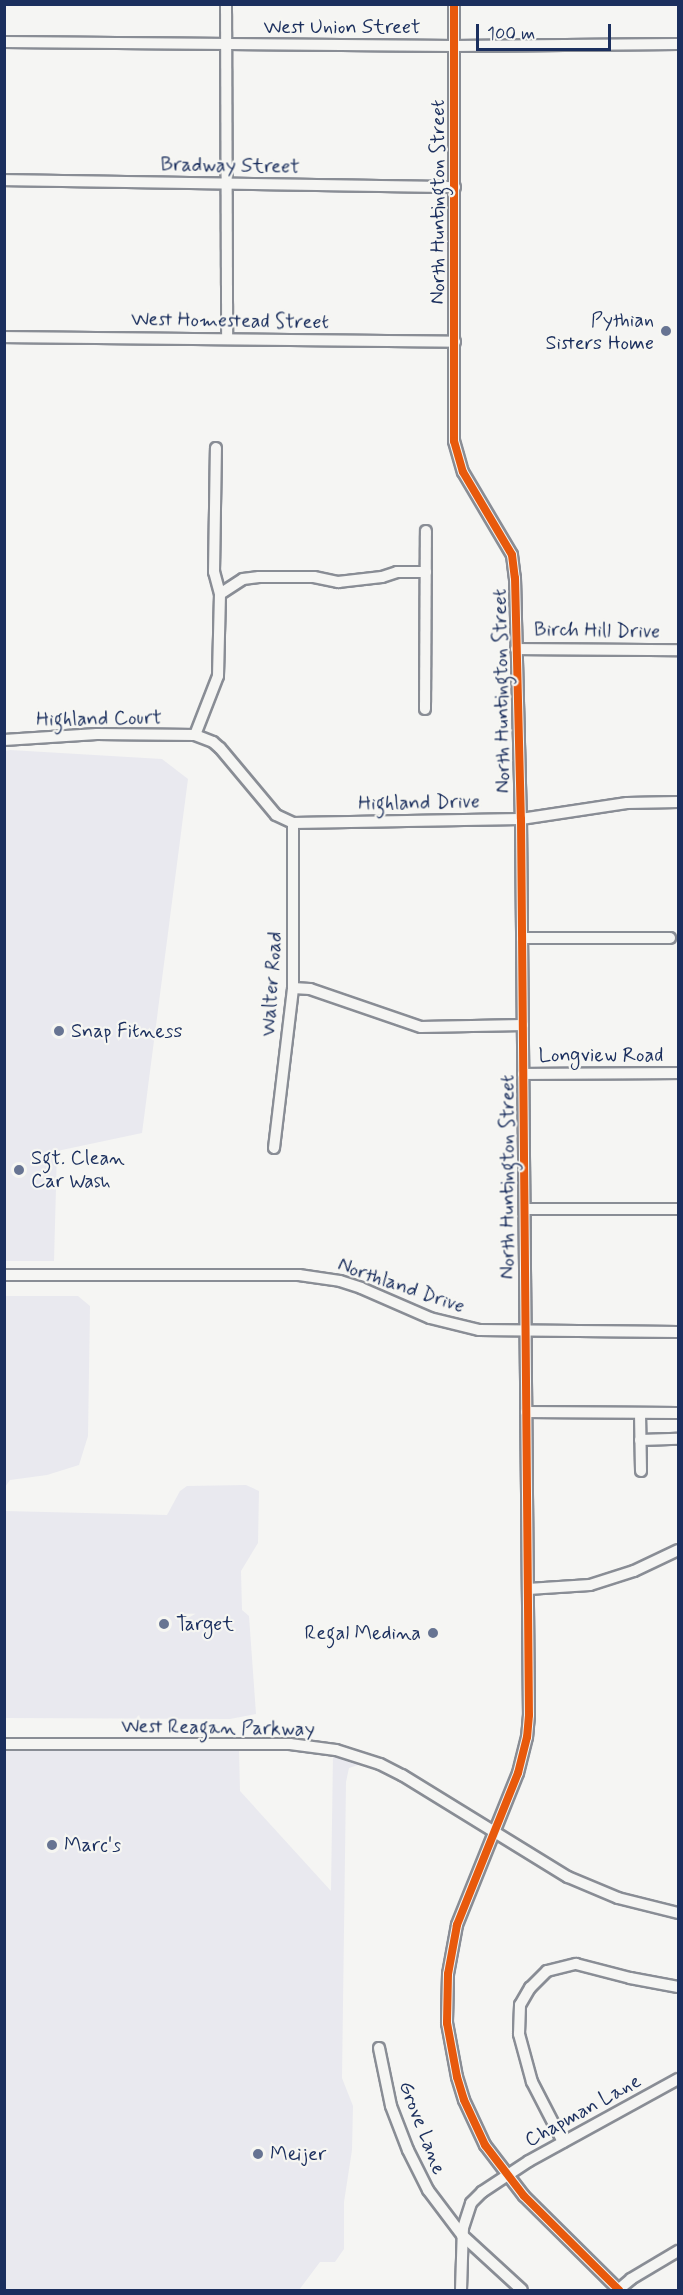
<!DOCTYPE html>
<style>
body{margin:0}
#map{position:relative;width:683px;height:2295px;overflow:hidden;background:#f5f5f3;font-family:Mynerve,sans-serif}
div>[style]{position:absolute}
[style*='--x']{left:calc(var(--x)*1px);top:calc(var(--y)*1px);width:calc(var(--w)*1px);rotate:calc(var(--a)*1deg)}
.built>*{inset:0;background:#e9e9ef}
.roads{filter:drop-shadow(2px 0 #898d95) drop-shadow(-2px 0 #898d95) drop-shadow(0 2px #898d95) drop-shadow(0 -2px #898d95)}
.minor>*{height:10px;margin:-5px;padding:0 5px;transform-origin:5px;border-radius:5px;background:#f5f5f3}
.cycleway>*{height:8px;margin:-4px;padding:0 4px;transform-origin:4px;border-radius:4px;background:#e8590c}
.dots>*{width:16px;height:16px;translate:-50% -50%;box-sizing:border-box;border:3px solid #f6f6f2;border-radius:50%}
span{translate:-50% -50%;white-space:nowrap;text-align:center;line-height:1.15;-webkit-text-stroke:4.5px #f6f6f2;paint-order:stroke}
.street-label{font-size:20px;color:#1b2f5e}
.poi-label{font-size:20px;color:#1b2f5e}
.right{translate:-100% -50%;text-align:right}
.left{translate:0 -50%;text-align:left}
.frame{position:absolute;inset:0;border:6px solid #1b2f5e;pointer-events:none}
.scale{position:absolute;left:476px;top:24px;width:135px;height:27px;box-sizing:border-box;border:3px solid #1b2f5e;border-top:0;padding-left:8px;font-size:18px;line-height:21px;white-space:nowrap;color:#1b2f5e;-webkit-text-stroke:4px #f6f6f2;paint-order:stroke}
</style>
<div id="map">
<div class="built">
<i style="clip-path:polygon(10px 750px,162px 759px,188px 779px,142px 1133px,57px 1151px,54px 1261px,5px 1261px,4px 751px)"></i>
<i style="clip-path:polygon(5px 1296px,78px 1296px,90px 1306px,88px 1436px,79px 1465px,47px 1475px,10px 1480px,5px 1487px)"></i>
<i style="clip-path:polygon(246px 1485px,259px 1491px,258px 1543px,241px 1571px,242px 1610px,249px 1616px,256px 1714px,230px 1719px,5px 1718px,5px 1511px,167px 1515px,180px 1491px,187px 1486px)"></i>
<i style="clip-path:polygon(4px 1749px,239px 1749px,240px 1791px,331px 1891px,333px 1754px,361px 1764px,349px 1768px,346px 1782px,342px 2078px,353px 2106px,352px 2150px,344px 2202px,344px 2249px,335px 2262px,320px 2262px,299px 2290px,5px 2290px)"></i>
</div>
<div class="roads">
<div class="minor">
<i style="--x:226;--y:4;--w:334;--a:89.8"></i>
<i style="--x:454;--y:4;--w:437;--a:90"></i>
<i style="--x:454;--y:441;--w:32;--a:74"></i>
<i style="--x:463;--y:472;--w:96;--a:59.4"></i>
<i style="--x:512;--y:555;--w:23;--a:83"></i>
<i style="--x:515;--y:578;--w:241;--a:88.6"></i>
<i style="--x:521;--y:819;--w:896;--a:89.49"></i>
<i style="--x:529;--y:1715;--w:22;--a:95"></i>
<i style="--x:527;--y:1737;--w:37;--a:104"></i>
<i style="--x:518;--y:1773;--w:164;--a:111.9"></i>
<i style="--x:457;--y:1925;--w:50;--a:100.4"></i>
<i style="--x:448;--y:1974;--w:49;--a:91.2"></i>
<i style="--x:447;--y:2023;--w:55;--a:79.5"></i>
<i style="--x:457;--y:2077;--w:24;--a:73"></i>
<i style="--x:464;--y:2100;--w:50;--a:65"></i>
<i style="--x:485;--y:2145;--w:64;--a:52.6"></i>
<i style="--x:524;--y:2196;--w:134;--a:44.7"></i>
<i style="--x:4;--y:42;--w:450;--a:0.5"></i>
<i style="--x:454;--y:46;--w:224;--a:-0.5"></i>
<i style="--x:4;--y:180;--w:451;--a:0.9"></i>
<i style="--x:4;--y:337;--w:451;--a:0.6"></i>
<i style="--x:220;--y:594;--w:27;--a:-33"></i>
<i style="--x:243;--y:579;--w:16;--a:-7"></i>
<i style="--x:259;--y:577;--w:55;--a:0"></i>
<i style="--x:314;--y:577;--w:25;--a:12"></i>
<i style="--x:338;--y:582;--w:44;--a:-6.5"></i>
<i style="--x:382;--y:577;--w:16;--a:-18"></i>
<i style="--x:397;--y:572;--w:29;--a:0"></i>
<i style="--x:516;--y:649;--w:162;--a:0.4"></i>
<i style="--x:425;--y:709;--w:178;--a:-89.7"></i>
<i style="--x:195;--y:735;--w:63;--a:-68.7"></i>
<i style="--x:218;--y:676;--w:82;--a:-88.6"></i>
<i style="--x:220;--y:594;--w:23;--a:-105"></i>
<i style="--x:214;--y:572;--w:124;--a:-89.1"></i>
<i style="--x:4;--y:740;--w:93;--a:-3.7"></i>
<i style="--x:97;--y:734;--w:98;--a:0.6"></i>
<i style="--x:195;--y:735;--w:19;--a:21"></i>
<i style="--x:213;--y:742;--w:9;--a:41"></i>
<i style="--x:220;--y:748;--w:87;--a:50.1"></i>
<i style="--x:276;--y:815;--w:19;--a:25"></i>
<i style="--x:293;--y:823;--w:228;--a:-1"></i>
<i style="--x:521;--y:819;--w:107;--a:-8.6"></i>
<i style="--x:627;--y:803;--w:51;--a:-1.1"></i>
<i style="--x:522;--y:938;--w:148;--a:0"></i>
<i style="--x:293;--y:988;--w:17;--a:3"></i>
<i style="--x:310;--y:989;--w:117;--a:18.9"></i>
<i style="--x:421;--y:1027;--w:102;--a:-1.1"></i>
<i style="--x:523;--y:1074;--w:155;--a:-0.4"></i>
<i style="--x:274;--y:1148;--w:161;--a:-83.2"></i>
<i style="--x:293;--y:988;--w:165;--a:-90"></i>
<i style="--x:525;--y:1209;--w:153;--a:0"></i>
<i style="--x:4;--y:1275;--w:295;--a:0"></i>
<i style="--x:299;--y:1275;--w:41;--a:8.3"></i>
<i style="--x:340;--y:1281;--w:22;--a:18"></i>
<i style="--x:361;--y:1288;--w:75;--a:23.5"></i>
<i style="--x:430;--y:1318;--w:50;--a:13.8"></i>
<i style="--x:479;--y:1330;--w:199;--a:0.6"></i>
<i style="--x:526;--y:1412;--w:152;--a:0.4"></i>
<i style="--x:640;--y:1413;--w:58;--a:89"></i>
<i style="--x:640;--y:1440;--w:38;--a:-2"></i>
<i style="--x:528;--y:1589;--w:62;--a:-3.7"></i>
<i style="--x:590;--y:1585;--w:46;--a:-17.7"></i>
<i style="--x:634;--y:1571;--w:49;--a:-25.5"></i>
<i style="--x:4;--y:1744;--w:286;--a:0"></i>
<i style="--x:290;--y:1744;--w:46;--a:7.4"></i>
<i style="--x:336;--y:1750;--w:46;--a:17.7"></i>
<i style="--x:380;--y:1764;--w:25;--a:27"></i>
<i style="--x:402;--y:1775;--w:195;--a:31.6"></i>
<i style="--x:568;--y:1877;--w:54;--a:22.8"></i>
<i style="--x:618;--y:1898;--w:62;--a:14"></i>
<i style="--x:379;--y:2048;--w:59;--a:78.3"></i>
<i style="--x:391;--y:2106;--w:47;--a:68.9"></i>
<i style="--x:408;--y:2150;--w:45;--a:63.4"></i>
<i style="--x:428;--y:2190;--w:56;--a:52.9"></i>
<i style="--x:462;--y:2235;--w:81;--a:42.5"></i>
<i style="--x:563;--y:2142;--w:68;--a:-117.3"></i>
<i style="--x:532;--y:2082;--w:50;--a:-105.2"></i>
<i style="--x:519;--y:2034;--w:29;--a:-88"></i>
<i style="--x:520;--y:2005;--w:20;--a:-60"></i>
<i style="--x:530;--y:1988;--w:24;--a:-45"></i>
<i style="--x:547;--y:1971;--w:30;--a:-14"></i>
<i style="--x:576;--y:1964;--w:56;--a:14.5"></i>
<i style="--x:630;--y:1978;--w:49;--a:10.6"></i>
<i style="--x:461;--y:2290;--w:62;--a:-88.2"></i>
<i style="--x:463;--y:2228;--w:26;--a:-72"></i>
<i style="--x:471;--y:2203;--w:16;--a:-45"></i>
<i style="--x:482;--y:2192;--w:56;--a:-33.4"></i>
<i style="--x:529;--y:2161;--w:170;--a:-28.8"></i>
<i style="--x:618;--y:2290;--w:17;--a:-40"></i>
<i style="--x:631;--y:2279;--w:55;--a:-30.8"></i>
</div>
</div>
<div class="cycleway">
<i style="--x:454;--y:4;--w:437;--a:90"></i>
<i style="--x:454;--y:441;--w:32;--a:74"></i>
<i style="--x:463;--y:472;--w:96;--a:59.4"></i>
<i style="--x:512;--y:555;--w:23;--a:83"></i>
<i style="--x:515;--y:578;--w:241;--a:88.6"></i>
<i style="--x:521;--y:819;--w:896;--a:89.49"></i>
<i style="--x:529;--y:1715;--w:22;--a:95"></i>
<i style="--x:527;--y:1737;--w:37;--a:104"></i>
<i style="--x:518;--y:1773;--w:164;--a:111.9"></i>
<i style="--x:457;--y:1925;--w:50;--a:100.4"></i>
<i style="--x:448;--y:1974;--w:49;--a:91.2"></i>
<i style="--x:447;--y:2023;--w:55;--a:79.5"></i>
<i style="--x:457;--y:2077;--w:24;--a:73"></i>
<i style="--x:464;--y:2100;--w:50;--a:65"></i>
<i style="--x:485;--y:2145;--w:64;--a:52.6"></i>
<i style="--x:524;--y:2196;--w:134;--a:44.7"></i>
</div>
<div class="dots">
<i style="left:666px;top:331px;background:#677492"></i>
<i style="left:59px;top:1031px;background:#677492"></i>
<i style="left:19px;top:1170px;background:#677492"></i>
<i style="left:164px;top:1624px;background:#677492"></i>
<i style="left:433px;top:1633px;background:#677492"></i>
<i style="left:52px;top:1845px;background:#677492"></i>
<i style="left:258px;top:2154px;background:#677492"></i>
</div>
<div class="street-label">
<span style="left:342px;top:27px">West Union Street</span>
<span style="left:230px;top:166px;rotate:1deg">Bradway Street</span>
<span style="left:438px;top:202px;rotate:-90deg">North Huntington Street</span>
<span style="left:230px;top:321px;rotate:1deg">West Homestead Street</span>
<span style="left:597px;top:631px;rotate:1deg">Birch Hill Drive</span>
<span style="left:502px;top:691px;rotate:-91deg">North Huntington Street</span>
<span style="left:99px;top:719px;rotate:-1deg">Highland Court</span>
<span style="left:419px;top:803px;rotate:-1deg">Highland Drive</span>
<span style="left:272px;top:984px;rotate:-86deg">Walter Road</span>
<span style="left:601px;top:1055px">Longview Road</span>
<span style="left:508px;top:1177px;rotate:-90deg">North Huntington Street</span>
<span style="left:401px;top:1286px;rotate:19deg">Northland Drive</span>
<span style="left:218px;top:1728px;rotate:1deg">West Reagan Parkway</span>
<span style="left:583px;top:2111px;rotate:-29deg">Chapman Lane</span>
<span style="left:422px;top:2128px;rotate:69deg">Grove Lane</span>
</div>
<div class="poi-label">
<span class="right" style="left:654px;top:332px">Pythian<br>Sisters Home</span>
<span class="left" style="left:71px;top:1031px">Snap Fitness</span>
<span class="left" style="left:31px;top:1170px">Sgt. Clean<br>Car Wash</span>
<span class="left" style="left:176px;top:1624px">Target</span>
<span class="right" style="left:421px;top:1633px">Regal Medina</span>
<span class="left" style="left:64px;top:1845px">Marc's</span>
<span class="left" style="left:270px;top:2154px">Meijer</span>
</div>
<div class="frame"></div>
<div class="scale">100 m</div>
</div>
